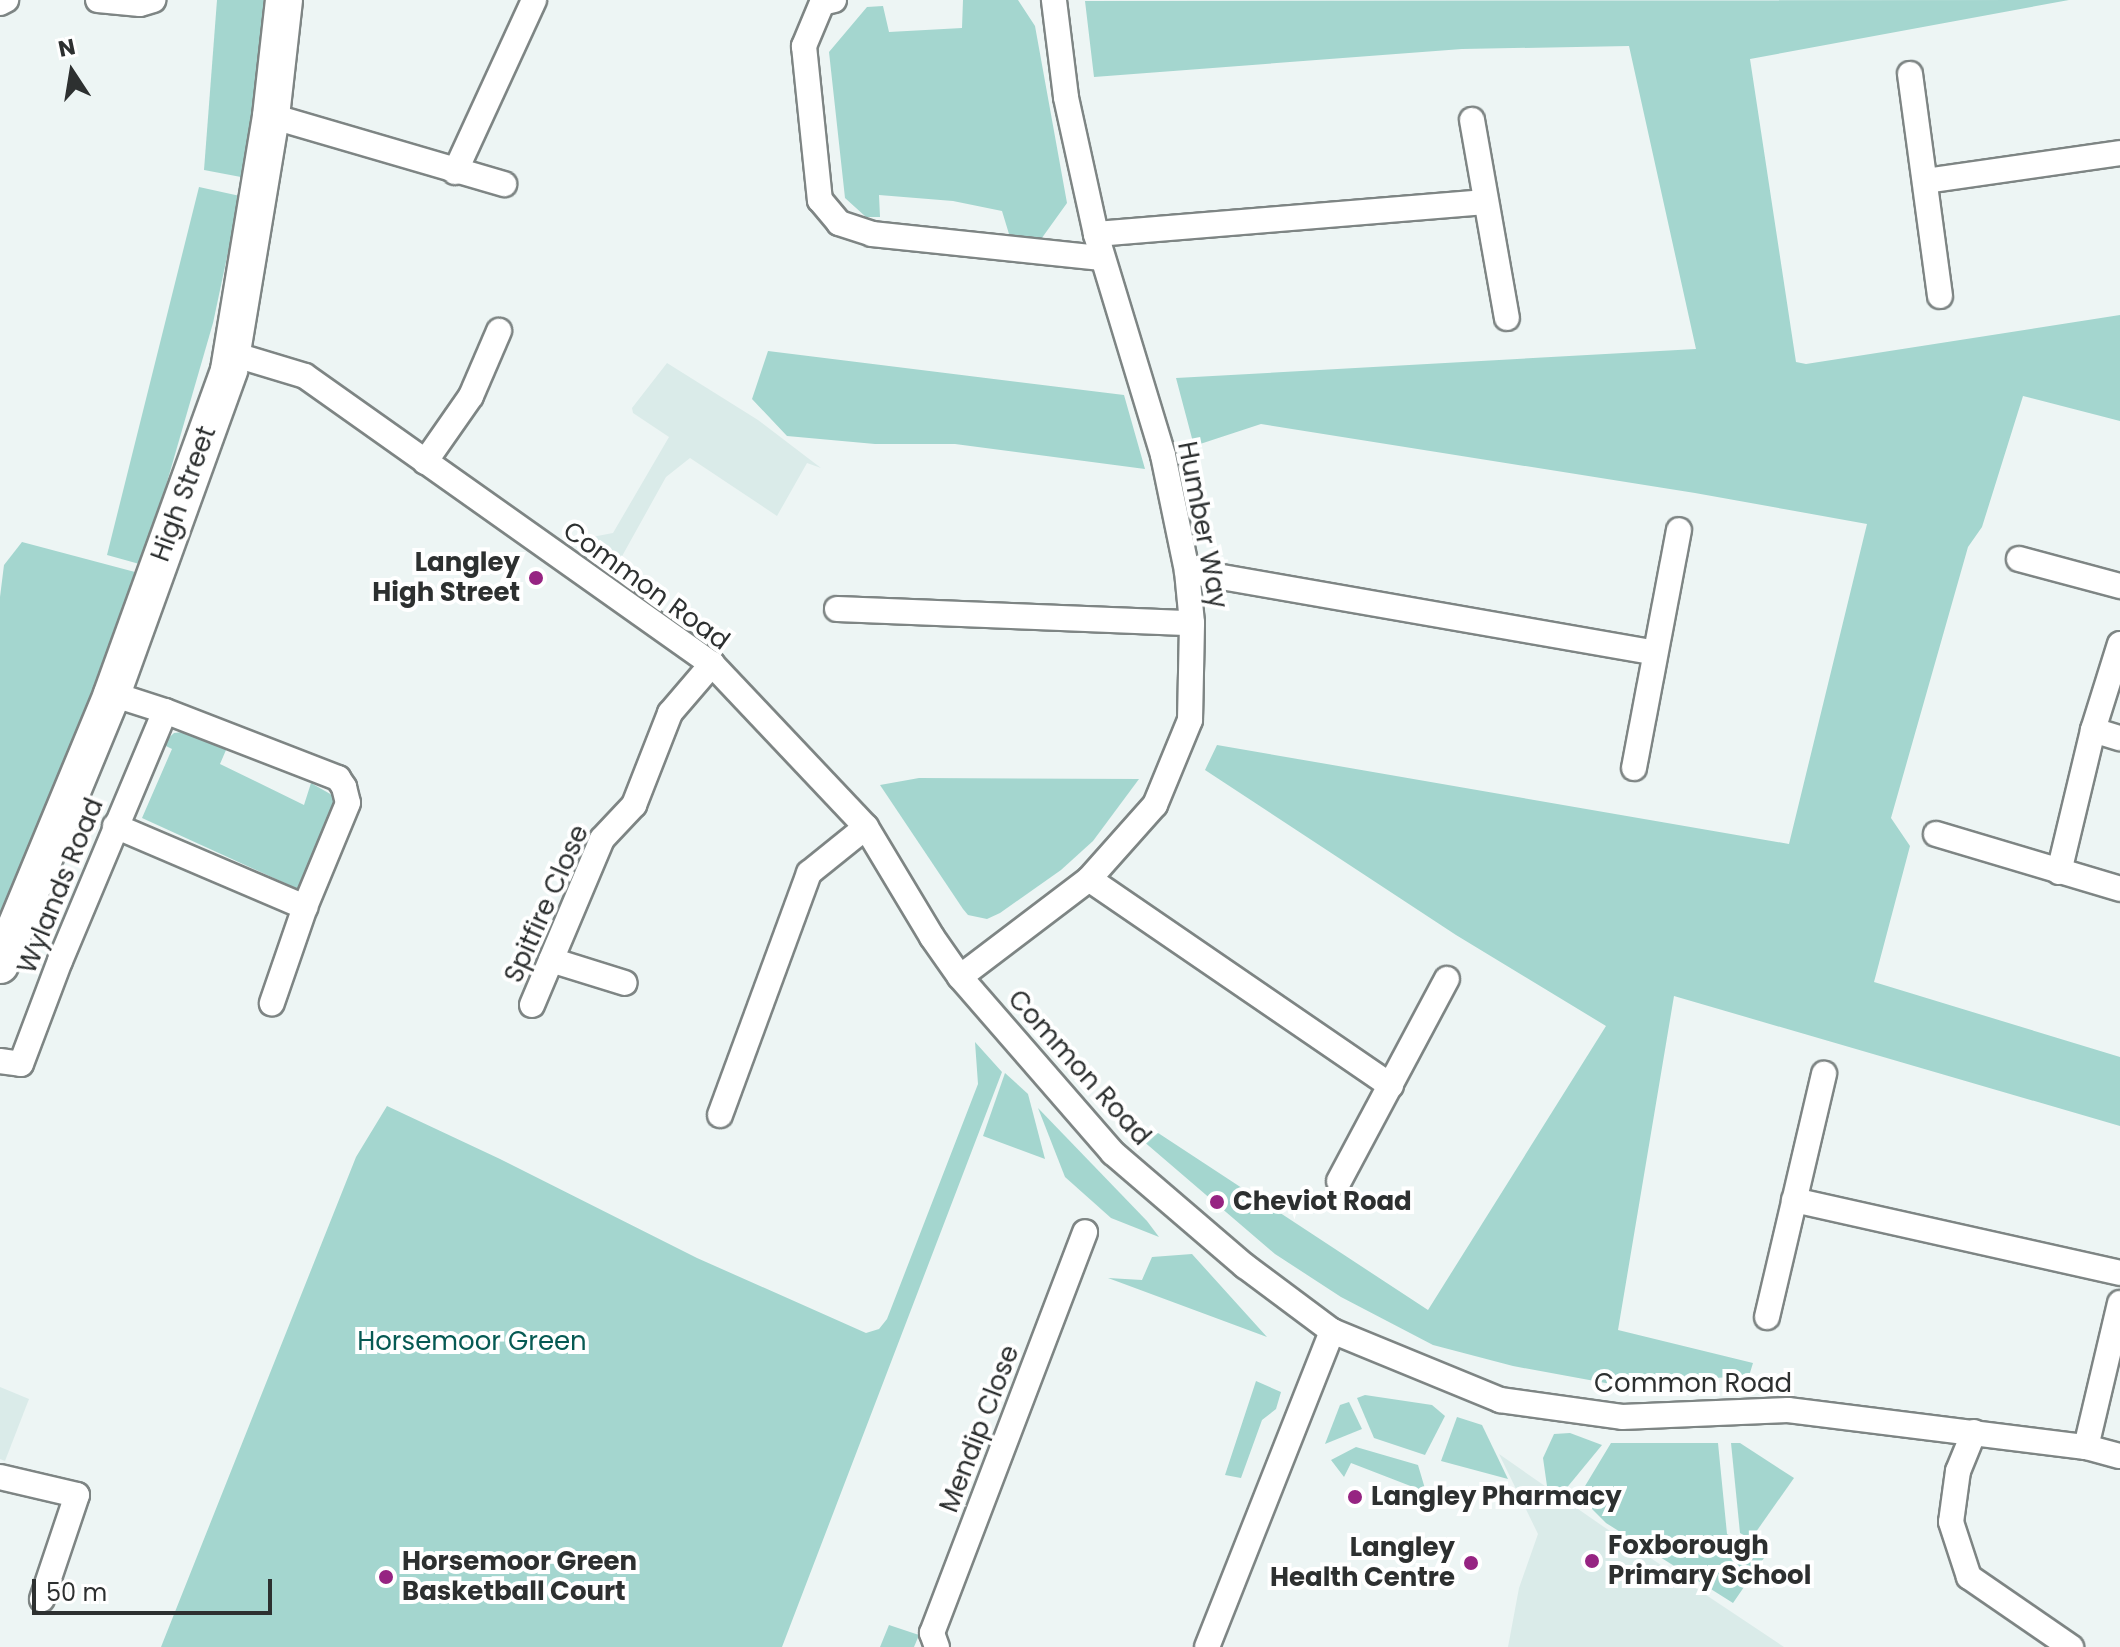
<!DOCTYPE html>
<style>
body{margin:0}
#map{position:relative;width:2120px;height:1647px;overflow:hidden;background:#edf5f4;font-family:Poppins,sans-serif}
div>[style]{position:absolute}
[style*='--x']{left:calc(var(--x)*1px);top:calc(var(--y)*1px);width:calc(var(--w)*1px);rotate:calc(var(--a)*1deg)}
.built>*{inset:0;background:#daebe9}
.green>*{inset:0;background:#a4d6cf}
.roads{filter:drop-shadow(2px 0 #7e8584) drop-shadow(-2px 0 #7e8584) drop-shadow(0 2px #7e8584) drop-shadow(0 -2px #7e8584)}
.street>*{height:24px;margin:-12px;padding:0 12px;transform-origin:12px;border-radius:12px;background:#fff}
.secondary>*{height:36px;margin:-18px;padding:0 18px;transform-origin:18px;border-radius:18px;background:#fff}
.dots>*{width:22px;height:22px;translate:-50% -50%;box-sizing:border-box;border:4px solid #fff;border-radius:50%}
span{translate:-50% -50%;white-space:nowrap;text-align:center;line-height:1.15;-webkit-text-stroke:8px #fff;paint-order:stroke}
.street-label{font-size:26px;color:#2d3030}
.poi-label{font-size:26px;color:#2d3030;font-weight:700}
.right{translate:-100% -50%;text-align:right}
.left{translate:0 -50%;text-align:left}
.park-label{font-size:26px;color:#065a53}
.north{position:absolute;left:32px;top:32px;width:80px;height:80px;-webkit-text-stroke:6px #fff;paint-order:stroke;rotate:348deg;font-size:22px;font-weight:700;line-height:32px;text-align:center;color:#2d3030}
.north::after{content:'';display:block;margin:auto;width:28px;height:36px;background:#2d3030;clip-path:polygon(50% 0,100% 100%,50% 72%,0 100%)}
.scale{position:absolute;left:32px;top:1579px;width:240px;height:36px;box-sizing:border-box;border:4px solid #2d3030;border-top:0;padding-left:10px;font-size:24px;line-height:28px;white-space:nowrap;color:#2d3030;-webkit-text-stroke:6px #fff;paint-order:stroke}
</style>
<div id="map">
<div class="built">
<i style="clip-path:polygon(667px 363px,758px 420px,821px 468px,807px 463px,777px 516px,690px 458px,666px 477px,621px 558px,592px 537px,613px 533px,669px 437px,633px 413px,632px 408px)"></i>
<i style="clip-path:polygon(0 1387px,29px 1399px,5px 1461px,0 1459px)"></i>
<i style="clip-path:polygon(1499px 1454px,1604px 1527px,1784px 1647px,1508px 1647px,1519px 1588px,1538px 1534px)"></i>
</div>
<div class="green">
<i style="clip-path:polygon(217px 0,266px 0,258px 82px,241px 177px,204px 170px)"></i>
<i style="clip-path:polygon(963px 0,1018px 0,1035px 26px,1067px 203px,1039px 242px,1009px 234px,1002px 211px,953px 201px,879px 195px,880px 217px,866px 217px,845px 198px,829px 52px,867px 7px,883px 6px,889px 32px,962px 28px)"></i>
<i style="clip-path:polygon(2069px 0,1750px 59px,1796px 362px,1806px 364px,2120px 315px,2120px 421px,2023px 396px,1982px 527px,1968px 547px,1891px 818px,1910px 846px,1874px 982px,2120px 1057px,2120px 1126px,1674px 996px,1618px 1330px,1753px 1363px,1749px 1376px,1611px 1384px,1513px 1366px,1433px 1345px,1341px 1297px,1275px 1254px,1142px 1140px,1149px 1127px,1428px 1310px,1606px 1026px,1456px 935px,1205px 770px,1217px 745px,1789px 844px,1867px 524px,1695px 493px,1261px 424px,1194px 446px,1176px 378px,1696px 349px,1629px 46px,1462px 49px,1094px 77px,1085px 1px)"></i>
<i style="clip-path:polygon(199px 187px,240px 196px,213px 323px,143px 565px,107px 555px)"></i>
<i style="clip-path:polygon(768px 351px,1124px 395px,1145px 469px,955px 444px,875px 444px,787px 436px,752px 399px)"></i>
<i style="clip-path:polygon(22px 542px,135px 572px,140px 577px,0 929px,0 597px,4px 565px)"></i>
<i style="clip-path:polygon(192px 731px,229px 743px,220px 764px,304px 805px,311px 783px,332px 795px,339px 829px,300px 890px,142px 818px,172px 749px,162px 744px,174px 733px)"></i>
<i style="clip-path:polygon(919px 778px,1139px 779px,1093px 841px,1061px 870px,1000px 913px,987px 919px,968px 915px,963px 909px,880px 785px)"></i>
<i style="clip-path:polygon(975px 1042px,1002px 1072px,782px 1647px,161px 1647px,356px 1157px,387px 1106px,500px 1159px,697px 1258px,866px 1333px,879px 1329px,887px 1319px,978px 1084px)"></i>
<i style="clip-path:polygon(1005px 1073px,1028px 1094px,1045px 1159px,983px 1136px)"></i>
<i style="clip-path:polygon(1038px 1108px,1147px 1221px,1159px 1237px,1111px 1218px,1065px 1177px)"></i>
<i style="clip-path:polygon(1192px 1254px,1267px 1337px,1108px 1278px,1142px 1280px,1152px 1257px)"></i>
<i style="clip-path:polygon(1256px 1381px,1281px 1392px,1276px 1409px,1262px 1420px,1241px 1478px,1225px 1475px)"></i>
<i style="clip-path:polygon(1365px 1395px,1432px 1405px,1445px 1416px,1425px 1455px,1374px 1438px,1357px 1398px)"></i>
<i style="clip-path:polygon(1349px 1402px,1362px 1429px,1325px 1444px,1340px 1405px)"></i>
<i style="clip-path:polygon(1457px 1417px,1482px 1425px,1508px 1479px,1441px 1461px)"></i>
<i style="clip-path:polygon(1570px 1433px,1602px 1445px,1560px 1496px,1547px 1486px,1543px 1458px,1554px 1434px)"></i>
<i style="clip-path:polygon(1611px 1443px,1718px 1443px,1727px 1534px,1764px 1558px,1733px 1603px,1606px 1523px,1579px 1496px)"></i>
<i style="clip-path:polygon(1731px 1443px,1740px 1443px,1794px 1478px,1751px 1539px,1740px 1533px)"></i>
<i style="clip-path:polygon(1356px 1447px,1418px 1465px,1426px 1492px,1351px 1463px,1344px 1477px,1331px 1460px)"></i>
<i style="clip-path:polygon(889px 1625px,919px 1635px,914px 1647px,880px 1647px)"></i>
</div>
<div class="roads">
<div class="street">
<i style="--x:98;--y:0;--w:42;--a:5.4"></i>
<i style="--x:140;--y:4;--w:14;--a:-17"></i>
<i style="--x:834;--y:0;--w:12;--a:166"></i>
<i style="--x:822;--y:3;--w:47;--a:112.7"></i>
<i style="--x:804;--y:46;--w:155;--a:84.1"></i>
<i style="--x:820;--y:200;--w:30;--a:50"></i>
<i style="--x:839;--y:223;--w:35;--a:18"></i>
<i style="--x:872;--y:234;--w:231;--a:6"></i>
<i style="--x:0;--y:3;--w:7;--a:-27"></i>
<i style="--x:1910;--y:74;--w:224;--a:82.3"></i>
<i style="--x:271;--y:116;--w:243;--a:16.3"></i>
<i style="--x:1472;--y:120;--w:201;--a:80"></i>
<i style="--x:455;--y:172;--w:189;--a:-65.3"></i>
<i style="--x:1926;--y:181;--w:196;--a:-8.2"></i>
<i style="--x:1096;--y:234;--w:391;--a:-4.7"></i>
<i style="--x:229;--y:353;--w:79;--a:16.8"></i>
<i style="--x:305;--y:376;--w:499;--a:35.3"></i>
<i style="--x:712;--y:664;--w:224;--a:46.6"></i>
<i style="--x:866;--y:827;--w:128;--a:59"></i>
<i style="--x:932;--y:937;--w:49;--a:55"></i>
<i style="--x:960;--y:977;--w:233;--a:49"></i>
<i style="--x:1113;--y:1153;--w:174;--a:40.6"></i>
<i style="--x:1245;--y:1266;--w:109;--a:36.8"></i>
<i style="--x:1332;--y:1331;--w:182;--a:22.3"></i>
<i style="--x:1500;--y:1400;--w:123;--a:7.9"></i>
<i style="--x:1622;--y:1417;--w:166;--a:-2.4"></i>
<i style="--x:1788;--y:1410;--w:300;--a:7.1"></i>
<i style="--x:2086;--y:1447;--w:35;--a:15"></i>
<i style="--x:425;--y:462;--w:80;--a:-55.1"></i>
<i style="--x:471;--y:396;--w:71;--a:-66.7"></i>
<i style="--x:2019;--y:559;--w:105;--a:15"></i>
<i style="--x:1187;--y:571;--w:475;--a:9.9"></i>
<i style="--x:837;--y:609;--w:355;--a:2.3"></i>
<i style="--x:112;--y:694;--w:56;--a:17.8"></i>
<i style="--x:165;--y:711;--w:186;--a:21.2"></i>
<i style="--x:338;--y:778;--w:11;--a:56"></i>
<i style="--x:344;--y:787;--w:16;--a:76"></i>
<i style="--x:348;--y:803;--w:113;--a:112.5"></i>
<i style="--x:305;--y:907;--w:102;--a:109"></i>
<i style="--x:2093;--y:730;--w:28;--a:17"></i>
<i style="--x:1634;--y:768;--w:242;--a:-79.3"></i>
<i style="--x:115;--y:826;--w:207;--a:23.1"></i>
<i style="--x:1936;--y:834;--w:192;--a:16.6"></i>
<i style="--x:2059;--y:872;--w:146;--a:-76.5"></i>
<i style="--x:2093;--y:730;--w:90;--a:-72.6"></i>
<i style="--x:1089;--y:879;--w:366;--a:34.4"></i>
<i style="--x:551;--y:960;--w:77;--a:17.3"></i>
<i style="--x:960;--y:977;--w:162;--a:-37.2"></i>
<i style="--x:1089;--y:879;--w:99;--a:-48.3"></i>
<i style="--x:1155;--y:805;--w:92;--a:-67.6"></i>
<i style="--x:1190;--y:720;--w:97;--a:-88.8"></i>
<i style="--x:1192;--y:623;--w:52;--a:-95.5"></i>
<i style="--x:1187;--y:571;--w:118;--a:-101.7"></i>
<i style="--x:1163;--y:455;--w:231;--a:-106.9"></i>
<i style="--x:1096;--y:234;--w:140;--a:-102.4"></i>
<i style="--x:1066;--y:97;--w:98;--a:-97.1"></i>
<i style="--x:532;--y:1005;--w:180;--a:-67.1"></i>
<i style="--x:602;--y:839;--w:47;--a:-46.7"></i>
<i style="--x:634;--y:805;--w:99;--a:-68.6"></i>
<i style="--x:670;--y:713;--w:65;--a:-49.4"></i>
<i style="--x:0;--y:1061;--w:21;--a:8"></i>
<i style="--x:21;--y:1064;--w:110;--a:-69.3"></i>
<i style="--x:60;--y:961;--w:271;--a:-67.2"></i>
<i style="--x:720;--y:1115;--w:258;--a:-69.8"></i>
<i style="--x:809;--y:873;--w:73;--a:-38.9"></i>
<i style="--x:1339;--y:1181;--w:229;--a:-61.9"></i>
<i style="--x:1794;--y:1200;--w:334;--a:12.6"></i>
<i style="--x:1767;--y:1317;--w:250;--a:-76.8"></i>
<i style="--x:1974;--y:1432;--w:42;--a:112.3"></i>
<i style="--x:1958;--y:1471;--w:51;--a:97.8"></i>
<i style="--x:1951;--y:1522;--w:58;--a:71.9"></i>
<i style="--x:1969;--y:1577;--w:124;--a:34.5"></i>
<i style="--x:2086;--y:1447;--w:148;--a:-76.7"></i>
<i style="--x:0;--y:1477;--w:79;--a:13.2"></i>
<i style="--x:77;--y:1495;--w:110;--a:108.6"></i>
<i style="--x:937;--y:1647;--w:15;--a:-110"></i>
<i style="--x:932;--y:1633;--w:429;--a:-69.1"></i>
<i style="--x:1207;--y:1647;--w:340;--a:-68.4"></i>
</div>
<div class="secondary">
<i style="--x:0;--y:965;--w:293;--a:-67.5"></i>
<i style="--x:112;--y:694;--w:344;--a:-70.1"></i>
<i style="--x:229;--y:370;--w:257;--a:-80.6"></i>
<i style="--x:271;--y:116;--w:117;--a:-83.6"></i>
</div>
</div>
<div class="dots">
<i style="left:536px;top:578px;background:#962482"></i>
<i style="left:1217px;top:1202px;background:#962482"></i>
<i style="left:1355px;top:1497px;background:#962482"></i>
<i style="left:1592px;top:1561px;background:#962482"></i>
<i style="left:1471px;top:1563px;background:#962482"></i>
<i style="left:386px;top:1577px;background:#962482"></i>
</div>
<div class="street-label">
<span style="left:184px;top:494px;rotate:-70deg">High Street</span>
<span style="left:1202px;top:525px;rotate:79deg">Humber Way</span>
<span style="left:646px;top:586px;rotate:36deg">Common Road</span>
<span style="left:61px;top:886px;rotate:-68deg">Wylands Road</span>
<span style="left:547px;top:904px;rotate:-66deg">Spitfire Close</span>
<span style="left:1079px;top:1068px;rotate:48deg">Common Road</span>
<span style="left:1693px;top:1384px">Common Road</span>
<span style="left:980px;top:1429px;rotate:-69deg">Mendip Close</span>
</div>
<div class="poi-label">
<span class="right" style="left:520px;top:578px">Langley<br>High Street</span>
<span class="left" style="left:1233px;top:1202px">Cheviot Road</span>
<span class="left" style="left:1371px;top:1497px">Langley Pharmacy</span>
<span class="left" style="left:1608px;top:1561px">Foxborough<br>Primary School</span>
<span class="right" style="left:1455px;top:1563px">Langley<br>Health Centre</span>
<span class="left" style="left:402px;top:1577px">Horsemoor Green<br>Basketball Court</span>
</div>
<div class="park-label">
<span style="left:472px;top:1342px">Horsemoor Green</span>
</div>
<div class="north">N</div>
<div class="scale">50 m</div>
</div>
